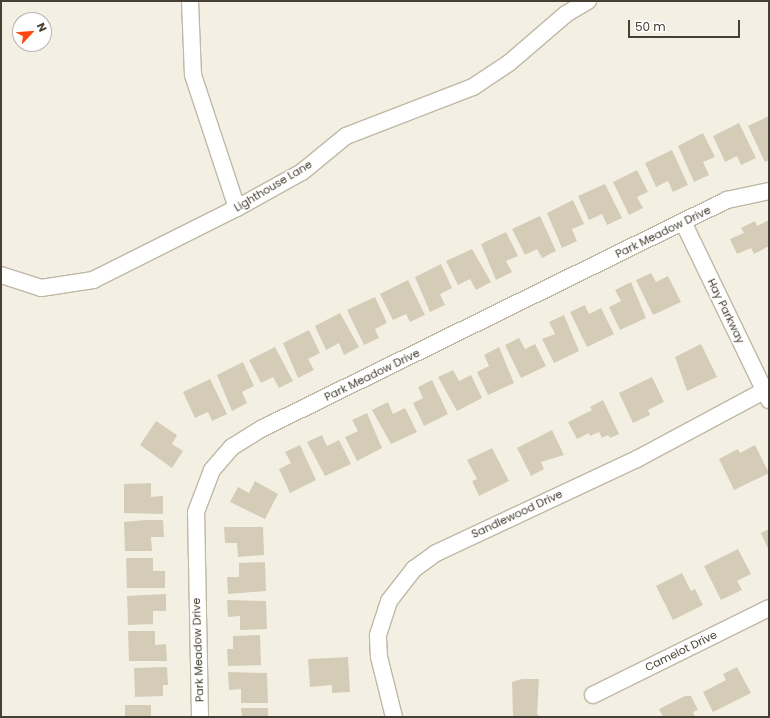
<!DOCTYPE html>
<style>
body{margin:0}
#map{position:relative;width:770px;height:718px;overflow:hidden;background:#f3f0e3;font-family:Poppins,sans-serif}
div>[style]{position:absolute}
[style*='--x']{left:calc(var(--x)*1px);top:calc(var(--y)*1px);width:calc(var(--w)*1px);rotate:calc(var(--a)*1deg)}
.building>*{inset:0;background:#d5ccb7}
.roads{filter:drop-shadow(1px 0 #bfb8a5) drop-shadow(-1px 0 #bfb8a5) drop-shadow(0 1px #bfb8a5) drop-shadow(0 -1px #bfb8a5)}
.minor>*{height:16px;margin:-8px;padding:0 8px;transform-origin:8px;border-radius:8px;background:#fff}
span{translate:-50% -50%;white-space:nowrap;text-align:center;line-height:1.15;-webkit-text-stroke:3px #fff;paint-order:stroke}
.street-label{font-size:11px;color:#454033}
.frame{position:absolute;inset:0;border:2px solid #454033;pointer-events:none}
.north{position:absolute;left:12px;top:12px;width:40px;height:40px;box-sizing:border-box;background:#fff;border:1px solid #b5b3ad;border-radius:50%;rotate:64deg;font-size:11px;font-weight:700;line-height:16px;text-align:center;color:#454033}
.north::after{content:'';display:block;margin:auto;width:14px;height:18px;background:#ff460e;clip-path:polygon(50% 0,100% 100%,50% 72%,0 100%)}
.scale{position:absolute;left:628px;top:20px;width:112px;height:18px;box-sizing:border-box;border:2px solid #454033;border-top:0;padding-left:5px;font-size:12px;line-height:14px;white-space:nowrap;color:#454033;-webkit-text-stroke:3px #fff;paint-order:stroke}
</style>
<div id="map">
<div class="building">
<i style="clip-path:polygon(769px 116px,769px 160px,765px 162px,748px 126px)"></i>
<i style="clip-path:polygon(739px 123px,756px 158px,741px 165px,737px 156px,725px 162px,713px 136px)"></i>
<i style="clip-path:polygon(703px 133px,715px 157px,703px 162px,709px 175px,694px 182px,678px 146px)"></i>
<i style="clip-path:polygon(672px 150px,688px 185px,673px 192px,668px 181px,656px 187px,645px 163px)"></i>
<i style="clip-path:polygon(637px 170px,648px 192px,637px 197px,643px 208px,629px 215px,613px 182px)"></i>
<i style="clip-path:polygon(605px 184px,622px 218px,607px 225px,602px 214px,589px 220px,578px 196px)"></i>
<i style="clip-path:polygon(573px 200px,584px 224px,572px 229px,577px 241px,562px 248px,547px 213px)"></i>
<i style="clip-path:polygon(540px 216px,556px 251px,542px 258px,537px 249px,525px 255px,512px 229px)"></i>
<i style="clip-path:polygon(769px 220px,769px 246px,754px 254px,751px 248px,737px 254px,730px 239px,744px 233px,741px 228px,755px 221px,757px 226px)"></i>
<i style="clip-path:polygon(506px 232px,518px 256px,506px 261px,512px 272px,496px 280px,481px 244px)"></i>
<i style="clip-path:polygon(472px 249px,491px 282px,476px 290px,470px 279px,458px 285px,446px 261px)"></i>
<i style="clip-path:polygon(441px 264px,452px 288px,440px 294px,445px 305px,430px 312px,415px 277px)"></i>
<i style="clip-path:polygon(651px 273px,656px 282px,668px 276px,681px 302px,653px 315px,636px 280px)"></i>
<i style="clip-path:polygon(408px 280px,425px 315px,410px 322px,406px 314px,393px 320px,380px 294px)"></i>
<i style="clip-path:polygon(631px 282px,646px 318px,620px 330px,609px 307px,621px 301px,615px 290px)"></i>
<i style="clip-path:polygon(375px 297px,387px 323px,375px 329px,379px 338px,364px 345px,347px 310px)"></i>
<i style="clip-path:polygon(585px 305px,589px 314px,601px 308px,614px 334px,587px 347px,570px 312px)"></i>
<i style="clip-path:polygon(340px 313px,359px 347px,344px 355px,339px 343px,326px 350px,315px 326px)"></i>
<i style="clip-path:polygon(564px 315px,579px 351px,554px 363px,542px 339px,555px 334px,549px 322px)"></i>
<i style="clip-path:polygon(309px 330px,320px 353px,308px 359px,314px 370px,298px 378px,283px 343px)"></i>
<i style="clip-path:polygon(519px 338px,525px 349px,535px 344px,546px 366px,521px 378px,505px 345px)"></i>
<i style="clip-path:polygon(701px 344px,717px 377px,687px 391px,675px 357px)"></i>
<i style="clip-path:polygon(275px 347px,293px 381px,279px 388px,273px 377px,261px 383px,249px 360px)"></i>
<i style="clip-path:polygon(499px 347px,514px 383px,488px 395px,477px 372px,489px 366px,484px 355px)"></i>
<i style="clip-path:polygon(243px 362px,254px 386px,242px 392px,247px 403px,232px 411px,217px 375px)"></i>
<i style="clip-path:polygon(453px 370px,459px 381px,471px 375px,482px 398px,457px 411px,438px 377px)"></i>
<i style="clip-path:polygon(652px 377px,664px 402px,648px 410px,650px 415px,633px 423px,619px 393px)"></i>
<i style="clip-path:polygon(210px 379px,227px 414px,212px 421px,208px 412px,195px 418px,183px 392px)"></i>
<i style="clip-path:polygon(432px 380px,448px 414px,424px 426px,413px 403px,423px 398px,418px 387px)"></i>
<i style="clip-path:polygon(603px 400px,619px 434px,610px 438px,608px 435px,602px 438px,599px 432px,590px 436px,589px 433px,577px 439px,568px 422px,592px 410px,590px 407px)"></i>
<i style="clip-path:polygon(388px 402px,393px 414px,405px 408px,417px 432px,391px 444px,372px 410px)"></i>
<i style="clip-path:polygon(367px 413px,382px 448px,357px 461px,345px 437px,358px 431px,352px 420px)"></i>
<i style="clip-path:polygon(156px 421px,177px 435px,172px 444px,183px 451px,172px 468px,140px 445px)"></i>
<i style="clip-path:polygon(552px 430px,564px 455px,541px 462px,544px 469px,531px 476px,517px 448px)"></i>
<i style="clip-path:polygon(322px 435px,327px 446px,339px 440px,351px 464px,325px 476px,307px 442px)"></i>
<i style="clip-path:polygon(300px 445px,316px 480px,290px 493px,279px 469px,291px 463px,285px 452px)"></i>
<i style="clip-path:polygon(755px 445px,769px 473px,734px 490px,719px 459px,738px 449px,740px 453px)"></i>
<i style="clip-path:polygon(492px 448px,509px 481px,479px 496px,472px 481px,477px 479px,467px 460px)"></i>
<i style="clip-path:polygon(255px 481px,278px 494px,265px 519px,230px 502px,238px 487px,249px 493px)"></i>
<i style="clip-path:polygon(151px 483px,151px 497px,163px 496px,163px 514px,124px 513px,124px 484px)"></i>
<i style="clip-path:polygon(146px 520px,163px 520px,164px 537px,151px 537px,152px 551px,125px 551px,124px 522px)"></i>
<i style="clip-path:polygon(224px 527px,263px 527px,264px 555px,238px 557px,237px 543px,225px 543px)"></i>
<i style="clip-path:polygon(769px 529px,769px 551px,761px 533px)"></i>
<i style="clip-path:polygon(738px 549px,751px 574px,737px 581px,742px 590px,721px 600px,704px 566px)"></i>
<i style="clip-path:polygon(126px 558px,153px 558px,153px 571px,165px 571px,165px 588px,127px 588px)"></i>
<i style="clip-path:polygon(265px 562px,266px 591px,228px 594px,227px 577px,239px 577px,239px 563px)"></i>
<i style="clip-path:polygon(682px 573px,691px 591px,695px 589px,703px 605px,673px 620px,656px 586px)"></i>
<i style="clip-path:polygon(166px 594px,166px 611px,153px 611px,153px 624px,128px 625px,127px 596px)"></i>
<i style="clip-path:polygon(227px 600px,266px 601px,267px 629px,240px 630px,240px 616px,228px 617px)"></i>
<i style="clip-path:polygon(128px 631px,155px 631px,155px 645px,166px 644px,167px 661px,129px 661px)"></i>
<i style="clip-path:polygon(260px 635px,261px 665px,228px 666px,227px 649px,233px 649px,233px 636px)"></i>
<i style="clip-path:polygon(348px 657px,350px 692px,332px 693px,332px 685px,310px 687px,308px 659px)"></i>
<i style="clip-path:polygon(167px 667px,168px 685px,163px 685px,163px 696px,135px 697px,134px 668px)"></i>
<i style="clip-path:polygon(737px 667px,751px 693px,713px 712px,703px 692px,726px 680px,723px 674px)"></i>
<i style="clip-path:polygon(228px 672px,267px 673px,268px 703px,241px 703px,241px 689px,229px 690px)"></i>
<i style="clip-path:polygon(522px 679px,539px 679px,537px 714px,540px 717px,513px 717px,512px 682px)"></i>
<i style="clip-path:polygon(685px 696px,691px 696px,698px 710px,693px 712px,695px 717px,663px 717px,659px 709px)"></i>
<i style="clip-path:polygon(125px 705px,151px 705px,151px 717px,125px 717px)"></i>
<i style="clip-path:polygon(241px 708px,268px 708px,268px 717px,242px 717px)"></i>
</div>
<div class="roads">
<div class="minor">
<i style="--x:190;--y:1;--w:74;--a:87.7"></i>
<i style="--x:193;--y:75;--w:140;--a:71.7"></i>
<i style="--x:683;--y:222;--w:198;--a:64.2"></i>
<i style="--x:1;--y:275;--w:42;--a:18"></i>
<i style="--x:41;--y:288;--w:53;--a:-8.7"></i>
<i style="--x:93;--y:280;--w:161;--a:-26.6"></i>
<i style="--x:237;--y:208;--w:74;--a:-29"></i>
<i style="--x:302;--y:172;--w:57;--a:-39.3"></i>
<i style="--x:346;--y:136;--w:136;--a:-21.1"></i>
<i style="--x:473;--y:87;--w:43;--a:-33.7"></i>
<i style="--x:509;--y:63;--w:75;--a:-40.7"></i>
<i style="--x:566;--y:14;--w:26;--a:-31"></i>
<i style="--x:593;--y:695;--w:196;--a:-26.3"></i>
<i style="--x:200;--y:717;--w:205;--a:-91.1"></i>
<i style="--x:196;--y:512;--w:45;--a:-69.1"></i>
<i style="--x:212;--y:470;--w:30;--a:-49"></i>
<i style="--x:232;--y:447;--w:36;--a:-32"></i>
<i style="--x:263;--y:428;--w:517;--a:-26.17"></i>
<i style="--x:727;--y:200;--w:43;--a:-12.1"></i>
<i style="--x:394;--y:717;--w:62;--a:-104"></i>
<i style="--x:379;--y:657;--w:22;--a:-93"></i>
<i style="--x:378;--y:635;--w:36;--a:-72"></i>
<i style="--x:389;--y:601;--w:41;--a:-52"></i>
<i style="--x:414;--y:569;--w:27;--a:-36"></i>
<i style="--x:436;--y:553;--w:222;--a:-25.1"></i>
<i style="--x:637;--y:459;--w:144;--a:-28.2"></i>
</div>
</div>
<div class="street-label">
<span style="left:273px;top:186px;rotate:-31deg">Lighthouse Lane</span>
<span style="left:663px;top:232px;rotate:-26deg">Park Meadow Drive</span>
<span style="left:726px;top:311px;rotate:64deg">Hay Parkway</span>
<span style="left:372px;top:375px;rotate:-26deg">Park Meadow Drive</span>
<span style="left:517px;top:514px;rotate:-25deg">Sandlewood Drive</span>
<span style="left:198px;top:650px;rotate:-92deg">Park Meadow Drive</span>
<span style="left:681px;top:651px;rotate:-26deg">Camelot Drive</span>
</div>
<div class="frame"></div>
<div class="north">N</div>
<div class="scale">50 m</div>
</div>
